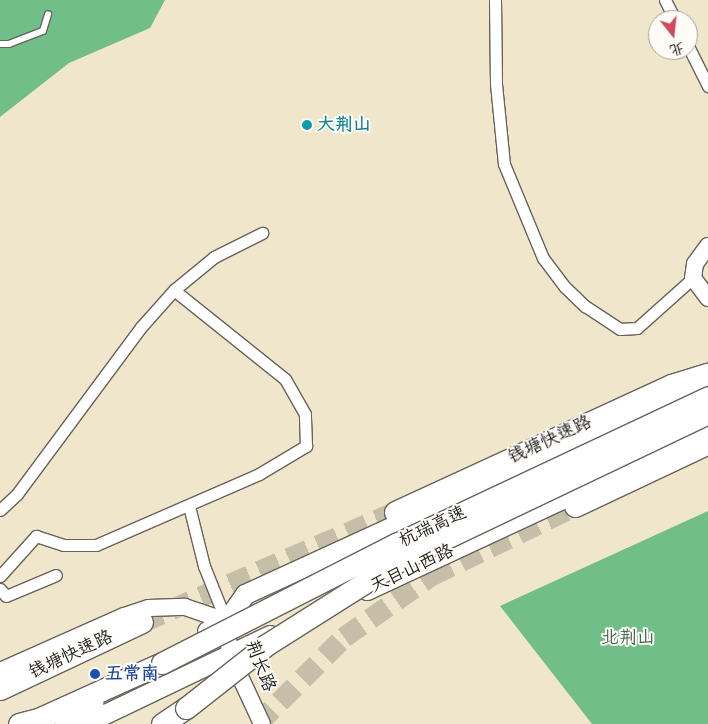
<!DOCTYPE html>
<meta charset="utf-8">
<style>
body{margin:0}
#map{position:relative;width:708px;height:724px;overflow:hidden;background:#f0e6cc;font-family:Mynerve,"LXGW WenKai TC",sans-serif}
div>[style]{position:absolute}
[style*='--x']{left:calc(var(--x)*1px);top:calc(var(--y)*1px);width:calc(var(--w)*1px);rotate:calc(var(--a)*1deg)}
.forest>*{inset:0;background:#71be88}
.highway-tunnel>*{height:21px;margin-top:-10.5px;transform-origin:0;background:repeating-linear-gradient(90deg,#c6bea9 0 21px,transparent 0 32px)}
.roads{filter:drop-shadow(1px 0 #66635a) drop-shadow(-1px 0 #66635a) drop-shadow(0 1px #66635a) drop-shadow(0 -1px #66635a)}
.lane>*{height:5.5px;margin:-2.75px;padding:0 2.75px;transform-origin:2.75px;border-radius:2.75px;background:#fff}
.street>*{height:11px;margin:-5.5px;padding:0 5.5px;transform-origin:5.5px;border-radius:5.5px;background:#fff}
.secondary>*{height:16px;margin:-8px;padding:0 8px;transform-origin:8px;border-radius:8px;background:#fff}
.primary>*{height:19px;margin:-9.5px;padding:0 9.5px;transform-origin:9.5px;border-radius:9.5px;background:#fff}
.highway>*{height:21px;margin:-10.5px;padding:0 10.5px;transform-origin:10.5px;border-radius:10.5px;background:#fff}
.bridges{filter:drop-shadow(1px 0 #66635a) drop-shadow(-1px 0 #66635a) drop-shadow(0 1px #66635a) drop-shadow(0 -1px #66635a)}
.highway-bridge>*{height:21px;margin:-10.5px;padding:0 10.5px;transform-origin:10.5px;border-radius:10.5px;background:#fff}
.dots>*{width:14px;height:14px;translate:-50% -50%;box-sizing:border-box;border:2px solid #fdfcf7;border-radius:50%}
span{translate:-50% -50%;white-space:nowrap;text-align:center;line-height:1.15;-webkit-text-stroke:4px #fdfcf7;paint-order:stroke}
.culture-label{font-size:18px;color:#0d838f;font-weight:700}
.left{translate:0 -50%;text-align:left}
.street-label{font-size:18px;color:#1c1c1c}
.park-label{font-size:18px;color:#43614b}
.transit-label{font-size:18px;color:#164399;font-weight:700}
.north{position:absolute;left:648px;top:10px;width:50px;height:50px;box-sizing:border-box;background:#fdfcf7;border:1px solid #a3a29f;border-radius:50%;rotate:164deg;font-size:14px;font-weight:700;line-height:20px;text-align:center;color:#1c1c1c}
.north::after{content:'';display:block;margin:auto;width:18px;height:22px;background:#d1495b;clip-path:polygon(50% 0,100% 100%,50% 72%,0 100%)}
</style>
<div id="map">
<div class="forest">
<i style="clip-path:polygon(0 0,165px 0,150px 28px,69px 63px,0 117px)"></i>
<i style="clip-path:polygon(708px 511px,708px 724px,592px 724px,500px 606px)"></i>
</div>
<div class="highway-tunnel">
<i style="--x:142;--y:622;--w:276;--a:-23.5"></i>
<i style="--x:257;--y:724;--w:123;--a:-45"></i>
<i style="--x:344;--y:637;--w:108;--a:-35.2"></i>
<i style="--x:432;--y:575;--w:159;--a:-25.8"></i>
</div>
<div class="roads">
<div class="lane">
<i style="--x:0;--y:44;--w:9;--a:0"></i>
<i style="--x:9;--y:44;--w:36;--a:-21"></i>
<i style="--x:43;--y:31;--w:17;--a:-73"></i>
</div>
<div class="street">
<i style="--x:495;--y:0;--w:84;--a:89.3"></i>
<i style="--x:496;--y:84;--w:80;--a:84.3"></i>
<i style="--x:504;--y:164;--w:102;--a:67.5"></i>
<i style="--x:543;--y:258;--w:36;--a:53"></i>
<i style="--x:565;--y:287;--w:28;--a:44"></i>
<i style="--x:585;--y:306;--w:42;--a:33.3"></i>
<i style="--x:620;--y:329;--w:17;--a:-3"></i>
<i style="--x:637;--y:328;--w:75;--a:-41.8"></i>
<i style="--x:665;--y:0;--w:22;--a:63"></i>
<i style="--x:688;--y:46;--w:45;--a:63.4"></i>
<i style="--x:189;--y:506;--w:62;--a:76"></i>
<i style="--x:204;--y:566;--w:59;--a:68.2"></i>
<i style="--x:0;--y:510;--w:23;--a:-43"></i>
<i style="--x:17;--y:494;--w:208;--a:-53.4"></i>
<i style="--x:141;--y:327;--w:50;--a:-48.3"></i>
<i style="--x:0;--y:576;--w:54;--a:-48"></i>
<i style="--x:36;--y:536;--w:29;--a:18"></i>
<i style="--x:64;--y:545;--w:32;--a:0"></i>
<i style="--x:96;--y:545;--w:178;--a:-23.5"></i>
<i style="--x:259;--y:474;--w:55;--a:-30.8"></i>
<i style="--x:306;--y:446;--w:32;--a:-92"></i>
<i style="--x:305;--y:414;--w:40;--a:-119.7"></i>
<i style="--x:285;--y:379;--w:142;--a:-141.3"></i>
<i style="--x:174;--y:290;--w:52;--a:-39.5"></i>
<i style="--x:214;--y:257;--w:54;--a:-26.6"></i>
<i style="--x:0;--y:589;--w:9;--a:49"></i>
<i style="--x:6;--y:596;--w:54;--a:-22.8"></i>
</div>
<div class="secondary">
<i style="--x:708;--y:246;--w:22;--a:126"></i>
<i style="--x:695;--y:264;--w:14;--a:98"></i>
<i style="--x:693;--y:278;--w:25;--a:53"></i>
<i style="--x:0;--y:671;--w:136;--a:-23.9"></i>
<i style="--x:124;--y:616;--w:26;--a:-18"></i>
<i style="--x:149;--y:608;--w:36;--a:-2"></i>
<i style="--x:185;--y:607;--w:43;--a:18.9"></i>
<i style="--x:226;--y:621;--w:34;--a:83"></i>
<i style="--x:230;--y:655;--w:76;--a:65.1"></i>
</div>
<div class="primary">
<i style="--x:367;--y:590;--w:376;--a:-25"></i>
<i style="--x:207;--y:631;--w:21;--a:-28"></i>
<i style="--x:226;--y:621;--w:33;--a:-55"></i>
<i style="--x:245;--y:594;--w:508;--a:-24.65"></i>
<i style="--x:84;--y:724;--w:206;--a:-25.6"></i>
</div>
<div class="highway">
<i style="--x:575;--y:506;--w:147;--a:-25.3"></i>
<i style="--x:395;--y:512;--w:304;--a:-24.7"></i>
<i style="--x:671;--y:385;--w:39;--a:-17"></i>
<i style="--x:0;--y:689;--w:157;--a:-25.3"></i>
<i style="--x:19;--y:724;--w:20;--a:-15"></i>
<i style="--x:38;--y:719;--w:136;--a:-24.3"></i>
<i style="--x:65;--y:724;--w:34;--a:-36"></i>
<i style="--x:162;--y:724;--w:29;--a:-34"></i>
</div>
</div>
<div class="bridges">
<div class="highway-bridge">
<i style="--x:162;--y:663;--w:263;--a:-27"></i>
<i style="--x:396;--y:544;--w:345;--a:-25.2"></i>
<i style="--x:186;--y:708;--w:102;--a:-38.2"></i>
<i style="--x:266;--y:645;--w:161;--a:-32.3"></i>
<i style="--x:402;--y:559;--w:339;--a:-25.5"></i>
</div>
</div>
<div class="dots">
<i style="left:307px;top:125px;background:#0f9aa8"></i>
<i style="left:95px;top:674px;background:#1a4fb4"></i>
</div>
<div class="culture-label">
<span class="left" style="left:317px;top:125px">大荆山</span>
</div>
<div class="street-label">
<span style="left:550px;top:440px;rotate:-25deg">钱塘快速路</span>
<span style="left:433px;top:527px;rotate:-25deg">杭瑞高速</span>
<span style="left:412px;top:569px;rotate:-25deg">天目山西路</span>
<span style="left:71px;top:655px;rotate:-25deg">钱塘快速路</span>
<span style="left:260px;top:666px;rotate:69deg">荆长路</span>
</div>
<div class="park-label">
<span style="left:628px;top:638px">北荆山</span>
</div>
<div class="transit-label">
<span class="left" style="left:105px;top:674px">五常南</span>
</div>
<div class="north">北</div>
</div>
